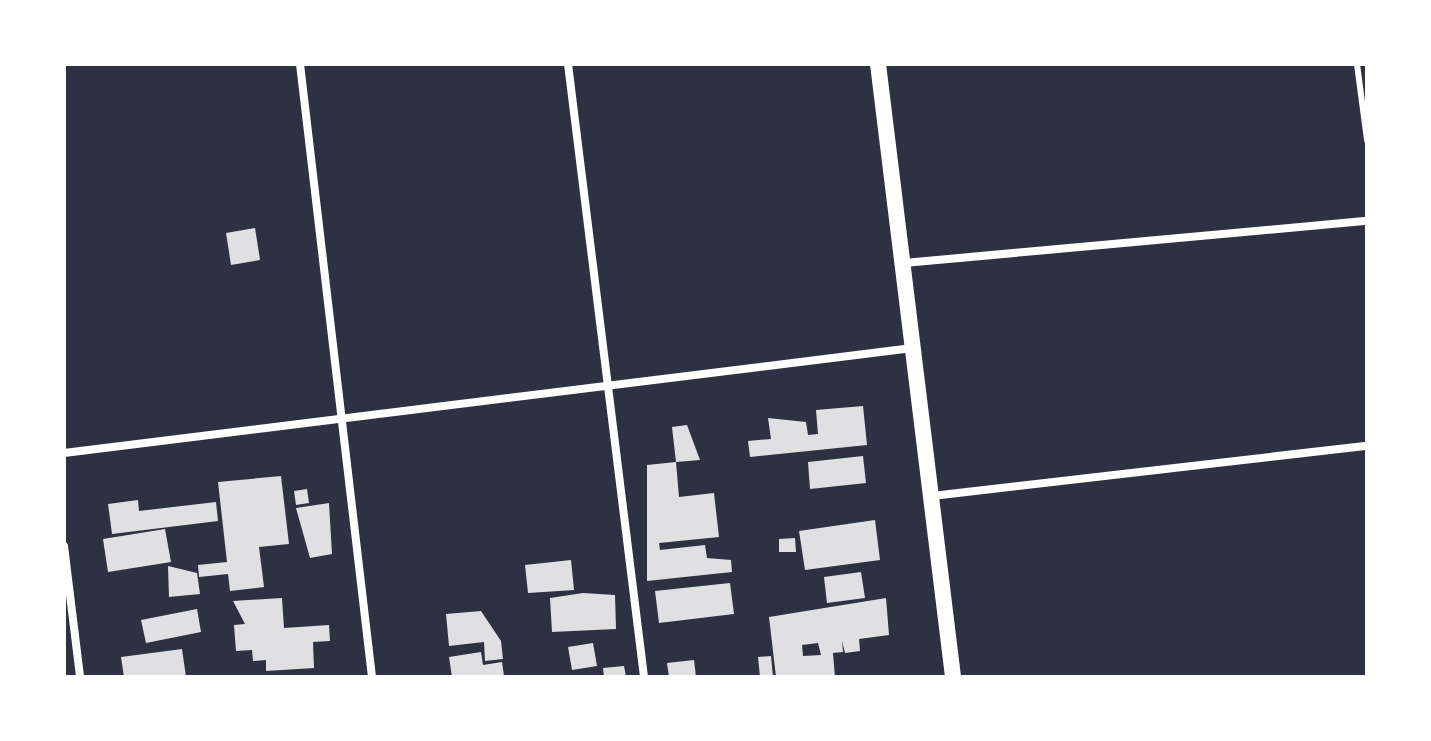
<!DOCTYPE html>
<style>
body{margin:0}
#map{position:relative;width:1431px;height:741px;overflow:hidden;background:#2d3142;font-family:"PT Sans Narrow",sans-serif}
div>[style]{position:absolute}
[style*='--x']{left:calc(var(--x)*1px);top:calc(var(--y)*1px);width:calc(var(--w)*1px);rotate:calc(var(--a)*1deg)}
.building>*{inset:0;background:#e0e0e3}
.service>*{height:6px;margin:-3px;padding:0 3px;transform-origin:3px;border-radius:3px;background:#fff}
.minor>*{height:8px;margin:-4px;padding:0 4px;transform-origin:4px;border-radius:4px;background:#fff}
.secondary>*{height:16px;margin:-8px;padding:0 8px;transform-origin:8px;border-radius:8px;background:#fff}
span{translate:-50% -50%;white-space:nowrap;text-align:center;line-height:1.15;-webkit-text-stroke:6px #fff;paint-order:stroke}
.frame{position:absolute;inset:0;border:66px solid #fff;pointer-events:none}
</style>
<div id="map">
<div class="building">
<i style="clip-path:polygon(255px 228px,260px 260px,231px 265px,226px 233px)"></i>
<i style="clip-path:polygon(863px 406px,867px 445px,750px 457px,748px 441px,771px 439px,768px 418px,806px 422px,808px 435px,818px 434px,816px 410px)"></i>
<i style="clip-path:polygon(687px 425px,700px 460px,676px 462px,679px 497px,714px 493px,719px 537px,659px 543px,660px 550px,705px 545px,707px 558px,731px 560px,732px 572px,647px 581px,647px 465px,676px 462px,672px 427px)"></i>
<i style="clip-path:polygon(863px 456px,866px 483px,810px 489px,808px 462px)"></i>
<i style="clip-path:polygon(281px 476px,289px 544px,259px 547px,264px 587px,230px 591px,228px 574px,199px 577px,198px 565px,227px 562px,218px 482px)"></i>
<i style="clip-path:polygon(307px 489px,309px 503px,296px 505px,294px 491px)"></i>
<i style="clip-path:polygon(138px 500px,139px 511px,216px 502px,218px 521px,112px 534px,108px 504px)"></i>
<i style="clip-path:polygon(329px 503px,332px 554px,310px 558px,296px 508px)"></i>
<i style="clip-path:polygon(875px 520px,880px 560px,805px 570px,799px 531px)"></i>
<i style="clip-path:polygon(165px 529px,171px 562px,108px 572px,103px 539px)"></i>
<i style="clip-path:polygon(795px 538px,796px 552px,779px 552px,779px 539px)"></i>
<i style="clip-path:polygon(571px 560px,574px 590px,528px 593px,525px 565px)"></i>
<i style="clip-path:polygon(168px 566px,197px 573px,200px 594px,169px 597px)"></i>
<i style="clip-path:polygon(861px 572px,865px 598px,827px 603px,824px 577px)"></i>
<i style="clip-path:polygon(730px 583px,734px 614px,659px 623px,655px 591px)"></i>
<i style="clip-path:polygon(583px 593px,615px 595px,616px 629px,552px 632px,550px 598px)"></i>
<i style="clip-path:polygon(282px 598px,284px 628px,329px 625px,330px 641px,313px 642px,314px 668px,266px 671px,266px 660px,253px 661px,252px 650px,236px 651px,234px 625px,245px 624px,233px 601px)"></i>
<i style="clip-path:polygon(evenodd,886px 598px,889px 635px,859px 639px,860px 651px,845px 653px,842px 641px,843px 652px,833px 653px,835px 677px,776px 677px,769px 617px,886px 598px,818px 643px,821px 655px,803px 656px,802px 645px,818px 643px)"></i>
<i style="clip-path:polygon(197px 609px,201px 632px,146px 643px,141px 620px)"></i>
<i style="clip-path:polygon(481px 611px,501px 641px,503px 659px,485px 661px,484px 642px,449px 646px,446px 614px)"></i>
<i style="clip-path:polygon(593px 643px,597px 666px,572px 670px,568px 647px)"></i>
<i style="clip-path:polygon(182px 649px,186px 677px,124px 677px,121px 657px)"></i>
<i style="clip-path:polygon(481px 652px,483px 665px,502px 662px,504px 676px,452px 677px,449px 657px)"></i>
<i style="clip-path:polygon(771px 656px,773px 677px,760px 677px,758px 657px)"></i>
<i style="clip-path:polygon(694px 660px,696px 677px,669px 677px,667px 663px)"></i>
<i style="clip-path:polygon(624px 666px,626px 677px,604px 677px,603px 668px)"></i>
</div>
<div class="service">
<i style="--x:1357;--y:64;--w:77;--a:82.5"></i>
</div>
<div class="minor">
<i style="--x:300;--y:64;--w:617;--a:83.3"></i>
<i style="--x:568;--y:64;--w:618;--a:82.93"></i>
<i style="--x:904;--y:263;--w:465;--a:-5.2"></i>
<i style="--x:64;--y:453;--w:855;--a:-7.05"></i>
<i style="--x:932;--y:496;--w:438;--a:-6.6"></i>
<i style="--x:64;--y:546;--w:132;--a:83"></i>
</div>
<div class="secondary">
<i style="--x:878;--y:64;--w:618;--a:83.02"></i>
</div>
<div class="frame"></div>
</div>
